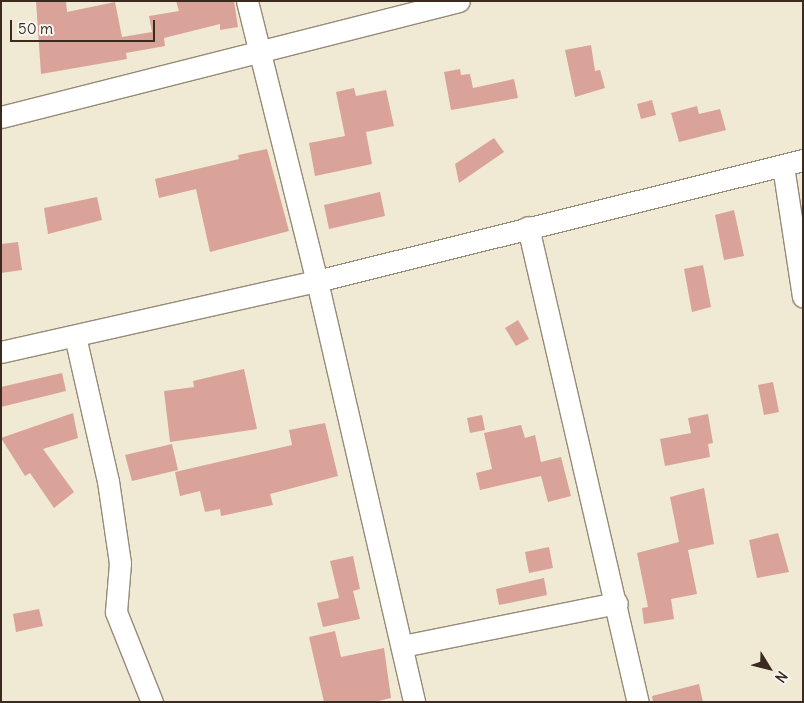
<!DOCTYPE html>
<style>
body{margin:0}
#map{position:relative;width:804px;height:703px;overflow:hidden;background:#f0e9d3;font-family:Delius,sans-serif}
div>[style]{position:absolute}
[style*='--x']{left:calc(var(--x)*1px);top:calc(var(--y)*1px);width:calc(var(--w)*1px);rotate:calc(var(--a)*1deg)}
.building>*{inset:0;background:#d9a39a}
.roads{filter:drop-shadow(1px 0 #968a78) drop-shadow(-1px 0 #968a78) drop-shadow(0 1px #968a78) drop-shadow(0 -1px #968a78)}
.street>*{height:21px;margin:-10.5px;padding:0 10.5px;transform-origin:10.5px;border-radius:10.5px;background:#fff}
span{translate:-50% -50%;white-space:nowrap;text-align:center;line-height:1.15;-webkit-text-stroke:4.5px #f6f6f2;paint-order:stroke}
.frame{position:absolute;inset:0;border:2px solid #3b2a1e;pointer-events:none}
.north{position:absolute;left:744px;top:643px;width:50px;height:50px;-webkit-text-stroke:4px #f6f6f2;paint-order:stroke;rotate:126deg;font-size:14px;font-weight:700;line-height:20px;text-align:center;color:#3b2a1e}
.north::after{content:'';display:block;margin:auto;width:18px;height:22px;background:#3b2a1e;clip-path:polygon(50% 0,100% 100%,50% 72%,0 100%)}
.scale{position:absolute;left:10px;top:20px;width:145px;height:22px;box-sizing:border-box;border:2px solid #3b2a1e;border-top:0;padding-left:6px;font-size:15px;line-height:18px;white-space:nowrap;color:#3b2a1e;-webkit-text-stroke:4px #f6f6f2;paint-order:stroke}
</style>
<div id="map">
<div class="building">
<i style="clip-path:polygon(36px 1px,66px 1px,67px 12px,115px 2px,122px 37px,152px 32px,149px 16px,179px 11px,176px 1px,234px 1px,238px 27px,220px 30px,220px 24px,164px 38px,165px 46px,126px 53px,127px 59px,41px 74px)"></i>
<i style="clip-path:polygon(591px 45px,595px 71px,600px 70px,605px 88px,575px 97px,565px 50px)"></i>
<i style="clip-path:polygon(460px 69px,461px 75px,470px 74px,473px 88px,514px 79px,518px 98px,451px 110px,444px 72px)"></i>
<i style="clip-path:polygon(354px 88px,356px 96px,386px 90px,394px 126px,366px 132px,372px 164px,315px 176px,309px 143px,345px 136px,336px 92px)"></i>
<i style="clip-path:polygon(652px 100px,656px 115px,641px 119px,637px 104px)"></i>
<i style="clip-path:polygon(697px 106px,699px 114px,720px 109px,726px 130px,679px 142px,671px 113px)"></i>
<i style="clip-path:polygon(494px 138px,504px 152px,459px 183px,455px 164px)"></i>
<i style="clip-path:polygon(267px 149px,289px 231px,210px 252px,196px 189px,159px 198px,155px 179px,239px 159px,238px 155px)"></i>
<i style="clip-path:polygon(380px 192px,385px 216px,329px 229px,324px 205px)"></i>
<i style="clip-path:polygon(97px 197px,102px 220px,48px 234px,44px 208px)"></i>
<i style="clip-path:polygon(734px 210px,744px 256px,724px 260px,715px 215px)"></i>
<i style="clip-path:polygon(18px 242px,22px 270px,1px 273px,1px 244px)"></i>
<i style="clip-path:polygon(703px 265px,711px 307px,692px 312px,684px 269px)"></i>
<i style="clip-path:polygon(518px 320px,529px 339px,516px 346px,505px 328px)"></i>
<i style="clip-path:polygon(244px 369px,257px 429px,170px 442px,164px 391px,194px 387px,193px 381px)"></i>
<i style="clip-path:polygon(62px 373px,66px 391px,1px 407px,1px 387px)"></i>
<i style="clip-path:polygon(773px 382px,779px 412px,764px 415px,758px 385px)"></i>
<i style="clip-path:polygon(73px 413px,78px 438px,43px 449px,74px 492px,54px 508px,30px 473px,25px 476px,1px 438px)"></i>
<i style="clip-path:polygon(708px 414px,713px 443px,708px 444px,710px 457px,665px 466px,660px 439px,691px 433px,688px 418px)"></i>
<i style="clip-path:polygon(482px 415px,485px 430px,470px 433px,467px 418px)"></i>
<i style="clip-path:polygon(325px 423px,338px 476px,270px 494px,273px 505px,221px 516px,220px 509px,205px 512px,200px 491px,180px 496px,175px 472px,292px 445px,289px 430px)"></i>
<i style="clip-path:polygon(521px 425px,525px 438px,535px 435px,541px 462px,561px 457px,571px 496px,548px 502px,541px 476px,480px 490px,476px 473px,492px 469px,484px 433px)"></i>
<i style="clip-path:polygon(172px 444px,178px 470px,132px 481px,125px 455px)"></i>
<i style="clip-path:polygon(704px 488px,714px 544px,688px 550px,697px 594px,671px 599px,674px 619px,644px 624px,642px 608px,648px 607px,637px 553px,679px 542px,670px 497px)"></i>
<i style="clip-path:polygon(778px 533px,789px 572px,757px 578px,749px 540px)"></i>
<i style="clip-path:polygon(549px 547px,553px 568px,529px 573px,525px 552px)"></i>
<i style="clip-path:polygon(353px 556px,360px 589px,353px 591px,360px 619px,323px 627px,317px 603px,339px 598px,330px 561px)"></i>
<i style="clip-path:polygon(544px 578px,547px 595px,499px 605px,496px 589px)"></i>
<i style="clip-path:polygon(39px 609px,43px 626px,16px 632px,13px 614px)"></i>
<i style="clip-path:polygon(335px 631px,341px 657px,384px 648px,391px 698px,374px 702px,324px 702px,309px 637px)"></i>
<i style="clip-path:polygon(699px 684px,703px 702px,653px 702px,652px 696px)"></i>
</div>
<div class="roads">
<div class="street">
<i style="--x:247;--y:1;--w:289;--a:76"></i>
<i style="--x:317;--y:281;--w:432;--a:77"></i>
<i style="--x:1;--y:117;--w:472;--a:-14.2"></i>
<i style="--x:783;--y:166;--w:132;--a:81.3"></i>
<i style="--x:528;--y:227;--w:488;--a:77"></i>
<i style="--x:75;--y:336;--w:149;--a:77.2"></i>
<i style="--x:108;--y:481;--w:83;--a:81.7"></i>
<i style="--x:120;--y:563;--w:49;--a:94.7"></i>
<i style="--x:116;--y:612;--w:97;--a:68.2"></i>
<i style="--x:1;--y:352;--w:324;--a:-12.7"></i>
<i style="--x:317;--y:281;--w:501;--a:-13.98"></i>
<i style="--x:403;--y:646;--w:218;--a:-11.4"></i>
</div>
</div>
<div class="frame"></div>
<div class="north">N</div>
<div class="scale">50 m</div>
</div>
